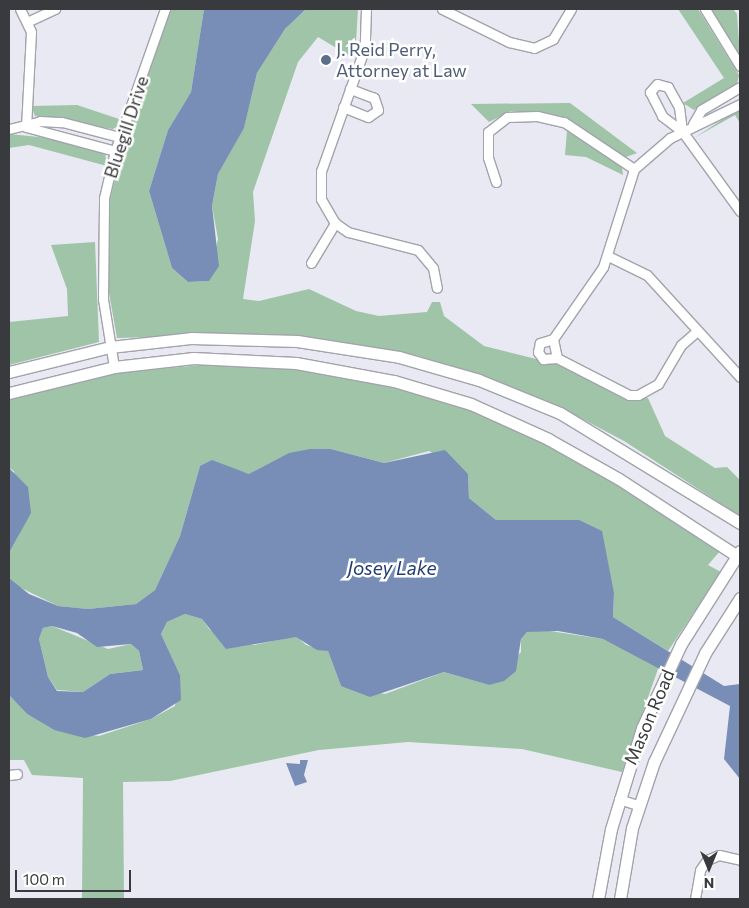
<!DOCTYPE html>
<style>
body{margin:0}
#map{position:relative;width:749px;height:908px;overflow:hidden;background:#e8e9f2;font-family:Commissioner,sans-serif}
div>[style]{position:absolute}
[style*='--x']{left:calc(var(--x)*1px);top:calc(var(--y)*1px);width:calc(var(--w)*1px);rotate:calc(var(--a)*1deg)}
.green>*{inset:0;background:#9fc4a7}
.water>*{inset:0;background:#788eb7}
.roads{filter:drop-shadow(1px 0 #a2a3ab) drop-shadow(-1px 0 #a2a3ab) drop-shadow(0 1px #a2a3ab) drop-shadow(0 -1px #a2a3ab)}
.minor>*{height:9px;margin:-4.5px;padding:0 4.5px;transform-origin:4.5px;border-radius:4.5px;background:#fff}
.major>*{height:11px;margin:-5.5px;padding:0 5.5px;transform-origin:5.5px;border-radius:5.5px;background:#fff}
.dots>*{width:14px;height:14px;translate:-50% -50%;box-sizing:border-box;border:2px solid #fff;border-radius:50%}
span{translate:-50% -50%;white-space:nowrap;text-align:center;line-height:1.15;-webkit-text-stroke:5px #fff;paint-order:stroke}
.service-label{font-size:18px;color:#4e5e75}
.left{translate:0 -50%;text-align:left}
.street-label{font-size:18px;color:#393a3d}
.water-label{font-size:19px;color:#233d71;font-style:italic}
.frame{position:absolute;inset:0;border:10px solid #393a3d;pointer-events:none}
.north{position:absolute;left:684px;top:843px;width:50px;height:50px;-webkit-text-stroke:4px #fff;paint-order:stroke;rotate:180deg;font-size:14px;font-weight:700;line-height:20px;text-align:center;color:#393a3d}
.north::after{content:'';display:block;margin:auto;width:18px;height:22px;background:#393a3d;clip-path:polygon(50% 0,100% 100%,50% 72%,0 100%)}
.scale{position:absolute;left:15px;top:870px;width:116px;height:22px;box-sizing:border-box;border:2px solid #393a3d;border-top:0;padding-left:6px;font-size:15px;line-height:18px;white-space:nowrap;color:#393a3d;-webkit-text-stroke:4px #fff;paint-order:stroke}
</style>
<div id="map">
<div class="green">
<i style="clip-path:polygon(170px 9px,204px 9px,191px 92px,168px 130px,149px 191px,172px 268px,188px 282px,209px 281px,218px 239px,212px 206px,218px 174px,244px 127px,257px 73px,285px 29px,306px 9px,358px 9px,355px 59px,318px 37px,298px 62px,253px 192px,255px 221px,243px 299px,259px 301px,309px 289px,356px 311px,379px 316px,427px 312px,432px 302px,440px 302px,444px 316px,484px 346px,560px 365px,626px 400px,648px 398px,665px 436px,715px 468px,727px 467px,740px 480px,740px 516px,624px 441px,560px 407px,419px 356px,276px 334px,117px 338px,106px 276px,110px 200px,122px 151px)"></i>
<i style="clip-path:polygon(678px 9px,698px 9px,739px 75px,737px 84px,694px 110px,683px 103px,724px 78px)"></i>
<i style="clip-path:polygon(711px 9px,733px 9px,737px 14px,740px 57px)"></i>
<i style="clip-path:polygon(570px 103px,637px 153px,626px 157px,561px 116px,511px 111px,489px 122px,471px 104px)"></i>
<i style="clip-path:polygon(77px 105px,122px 120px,120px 125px,113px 129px,35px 116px,31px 106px)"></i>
<i style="clip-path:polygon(740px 108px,740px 123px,735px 115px,694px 138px)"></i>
<i style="clip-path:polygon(567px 131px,622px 167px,623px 175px,586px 157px,565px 155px)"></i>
<i style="clip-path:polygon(9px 134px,69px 140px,105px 153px,107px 166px,29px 145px,9px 148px)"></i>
<i style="clip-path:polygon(95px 242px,99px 342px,9px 365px,9px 322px,68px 316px,67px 289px,51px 245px)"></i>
<i style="clip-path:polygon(223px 363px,322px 370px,461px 405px,591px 466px,720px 551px,708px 565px,721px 572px,668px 651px,613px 617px,614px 593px,579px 520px,496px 520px,469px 498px,468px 474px,429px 451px,384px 463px,331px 449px,249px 474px,227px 467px,200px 466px,180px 536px,155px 590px,136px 604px,88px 609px,58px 606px,15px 585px,9px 578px,9px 553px,20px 533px,14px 471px,9px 468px,9px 396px,94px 375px)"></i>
<i style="clip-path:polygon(185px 614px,202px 619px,210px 630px,254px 645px,296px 636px,306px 645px,328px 651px,341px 686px,385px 694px,444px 672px,489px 685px,521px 652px,521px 639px,527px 632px,543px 630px,603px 639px,659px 666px,622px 772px,522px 749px,408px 742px,319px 750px,170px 781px,123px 782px,124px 899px,82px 899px,83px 778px,32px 775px,24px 760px,9px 760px,9px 695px,27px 714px,54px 730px,99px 736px,151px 719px,175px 706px,180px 675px,161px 634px,167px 622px)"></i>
<i style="clip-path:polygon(52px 626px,108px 649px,131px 644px,139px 651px,143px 670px,110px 674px,83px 692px,57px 690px,48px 677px,39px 639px,43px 628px)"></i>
</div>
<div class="water">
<i style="clip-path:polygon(204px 9px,306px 9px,285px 29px,257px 73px,244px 128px,218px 174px,212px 206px,219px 266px,209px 281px,188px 282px,172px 268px,149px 191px,168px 130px,191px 92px)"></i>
<i style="clip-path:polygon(evenodd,310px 449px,331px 449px,384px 463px,445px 450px,468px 474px,469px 498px,496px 520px,579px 520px,602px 531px,614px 593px,613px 617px,724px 686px,740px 684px,740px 779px,724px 759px,730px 706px,603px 639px,558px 631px,527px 632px,521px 639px,516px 671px,504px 681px,489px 685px,444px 672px,370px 697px,341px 686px,328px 651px,317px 650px,296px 637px,226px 649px,202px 619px,185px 614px,167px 622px,161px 634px,180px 675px,181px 700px,151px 719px,85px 738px,54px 730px,27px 714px,9px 695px,9px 578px,29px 594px,58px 606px,88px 609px,136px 604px,155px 590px,180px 536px,200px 466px,212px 460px,249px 474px,289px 453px,310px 449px,52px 626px,77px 633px,97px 647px,131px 644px,139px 651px,143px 670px,110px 674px,83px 692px,57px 691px,48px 677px,39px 639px,43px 628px,52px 626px)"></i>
<i style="clip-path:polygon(9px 468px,28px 487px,31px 513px,9px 553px)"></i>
<i style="clip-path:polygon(300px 760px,308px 760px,304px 775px,307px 782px,295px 786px,286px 763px,300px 764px)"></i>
</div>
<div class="roads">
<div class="minor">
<i style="--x:20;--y:9;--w:25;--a:64"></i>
<i style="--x:31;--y:32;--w:95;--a:93"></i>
<i style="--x:366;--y:9;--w:38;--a:92"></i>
<i style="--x:365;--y:47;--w:132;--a:109.5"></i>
<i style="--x:321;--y:171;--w:28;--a:90"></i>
<i style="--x:321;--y:199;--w:28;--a:60"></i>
<i style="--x:335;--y:223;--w:16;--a:35"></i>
<i style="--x:348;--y:232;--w:72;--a:14.4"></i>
<i style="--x:418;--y:250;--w:23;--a:50"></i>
<i style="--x:433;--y:268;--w:20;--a:79"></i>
<i style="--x:442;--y:9;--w:75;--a:26.2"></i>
<i style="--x:509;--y:42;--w:26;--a:13"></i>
<i style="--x:534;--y:48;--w:21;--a:-25"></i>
<i style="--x:553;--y:39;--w:35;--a:-59"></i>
<i style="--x:705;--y:9;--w:67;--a:58.4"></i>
<i style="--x:29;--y:21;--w:29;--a:-25"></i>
<i style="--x:343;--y:107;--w:27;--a:22"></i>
<i style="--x:368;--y:117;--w:12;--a:-35"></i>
<i style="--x:378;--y:110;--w:13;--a:-108"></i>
<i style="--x:374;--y:98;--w:26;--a:-159"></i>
<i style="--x:693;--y:124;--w:16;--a:-60"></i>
<i style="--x:701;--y:110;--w:45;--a:-30.5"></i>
<i style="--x:26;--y:127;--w:92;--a:15.1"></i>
<i style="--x:9;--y:129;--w:32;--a:-14"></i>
<i style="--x:40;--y:121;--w:22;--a:3"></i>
<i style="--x:62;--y:122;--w:60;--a:14.5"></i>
<i style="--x:682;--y:131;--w:24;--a:-97"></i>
<i style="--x:679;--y:107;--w:23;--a:-119"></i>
<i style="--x:668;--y:87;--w:11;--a:-165"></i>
<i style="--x:657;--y:84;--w:11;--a:131"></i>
<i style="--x:650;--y:92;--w:27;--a:63"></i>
<i style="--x:662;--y:116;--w:25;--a:37"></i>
<i style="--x:682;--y:131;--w:99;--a:54.1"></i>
<i style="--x:496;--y:182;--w:26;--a:-108"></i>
<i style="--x:488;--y:157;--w:25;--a:-90"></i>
<i style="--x:488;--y:132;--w:24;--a:-38"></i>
<i style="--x:507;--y:117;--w:30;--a:-2"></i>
<i style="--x:537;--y:116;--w:28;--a:13"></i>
<i style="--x:564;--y:122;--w:84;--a:33.9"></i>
<i style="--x:608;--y:256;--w:43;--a:26"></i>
<i style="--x:647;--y:275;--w:138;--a:47.6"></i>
<i style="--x:311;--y:263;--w:47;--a:-59"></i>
<i style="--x:553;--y:339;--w:14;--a:163"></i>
<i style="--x:540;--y:343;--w:9;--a:103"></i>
<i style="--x:538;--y:352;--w:9;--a:54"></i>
<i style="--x:543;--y:359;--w:14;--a:-4"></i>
<i style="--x:557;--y:358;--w:19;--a:-102"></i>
<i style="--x:553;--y:339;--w:88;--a:-55.2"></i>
<i style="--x:603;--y:267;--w:103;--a:-72.4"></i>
<i style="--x:634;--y:169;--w:48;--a:-40.7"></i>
<i style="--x:670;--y:138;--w:78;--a:-25.9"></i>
<i style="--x:557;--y:358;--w:81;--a:27.2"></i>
<i style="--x:629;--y:395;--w:9;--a:0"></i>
<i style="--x:638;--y:395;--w:23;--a:-29"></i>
<i style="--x:658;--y:384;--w:45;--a:-59.5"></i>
<i style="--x:681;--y:345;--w:20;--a:-41"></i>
<i style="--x:114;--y:367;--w:69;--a:-99.2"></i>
<i style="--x:103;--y:299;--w:101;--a:-89.4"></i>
<i style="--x:104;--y:198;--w:48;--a:-76.8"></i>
<i style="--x:115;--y:151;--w:151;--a:-70.6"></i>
<i style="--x:9;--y:775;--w:8;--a:-7"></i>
<i style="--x:619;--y:799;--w:20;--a:18"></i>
<i style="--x:695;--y:899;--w:29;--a:-80"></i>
<i style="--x:700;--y:870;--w:12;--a:-55"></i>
<i style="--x:707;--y:860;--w:13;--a:-23"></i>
<i style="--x:719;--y:855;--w:22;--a:13"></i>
</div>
<div class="major">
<i style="--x:9;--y:372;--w:104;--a:-13.9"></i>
<i style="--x:110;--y:347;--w:81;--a:-6.3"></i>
<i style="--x:191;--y:338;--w:106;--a:1.6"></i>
<i style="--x:297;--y:341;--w:103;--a:8.9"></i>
<i style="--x:399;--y:357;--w:83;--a:16"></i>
<i style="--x:479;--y:380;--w:87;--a:22.2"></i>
<i style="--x:560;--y:413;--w:211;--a:31.4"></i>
<i style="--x:9;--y:393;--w:108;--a:-13.9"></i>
<i style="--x:114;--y:367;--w:80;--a:-6.5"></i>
<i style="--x:193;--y:358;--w:103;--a:2.8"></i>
<i style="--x:296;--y:363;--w:100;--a:10.4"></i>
<i style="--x:394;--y:381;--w:80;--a:16.6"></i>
<i style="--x:471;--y:404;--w:85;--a:24.4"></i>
<i style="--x:548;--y:439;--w:81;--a:29.4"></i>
<i style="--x:619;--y:479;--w:145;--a:33.1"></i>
<i style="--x:598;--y:899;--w:71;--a:-79.5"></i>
<i style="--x:611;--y:829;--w:106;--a:-72.9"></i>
<i style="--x:642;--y:728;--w:93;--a:-65.1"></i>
<i style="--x:681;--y:644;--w:110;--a:-57.6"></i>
<i style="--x:620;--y:899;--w:72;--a:-80.4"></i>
<i style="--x:632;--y:828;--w:70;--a:-71.6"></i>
<i style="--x:654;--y:762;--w:120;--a:-64.9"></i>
<i style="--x:705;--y:653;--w:65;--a:-57.5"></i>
</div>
</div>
<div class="dots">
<i style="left:326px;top:60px;background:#5c6f8a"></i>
</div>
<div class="service-label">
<span class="left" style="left:336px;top:60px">J. Reid Perry,<br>Attorney at Law</span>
</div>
<div class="street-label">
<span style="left:126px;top:127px;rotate:-72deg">Bluegill Drive</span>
<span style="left:649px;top:717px;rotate:-67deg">Mason Road</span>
</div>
<div class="water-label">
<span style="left:392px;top:568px">Josey Lake</span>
</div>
<div class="frame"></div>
<div class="north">N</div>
<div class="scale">100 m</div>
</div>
